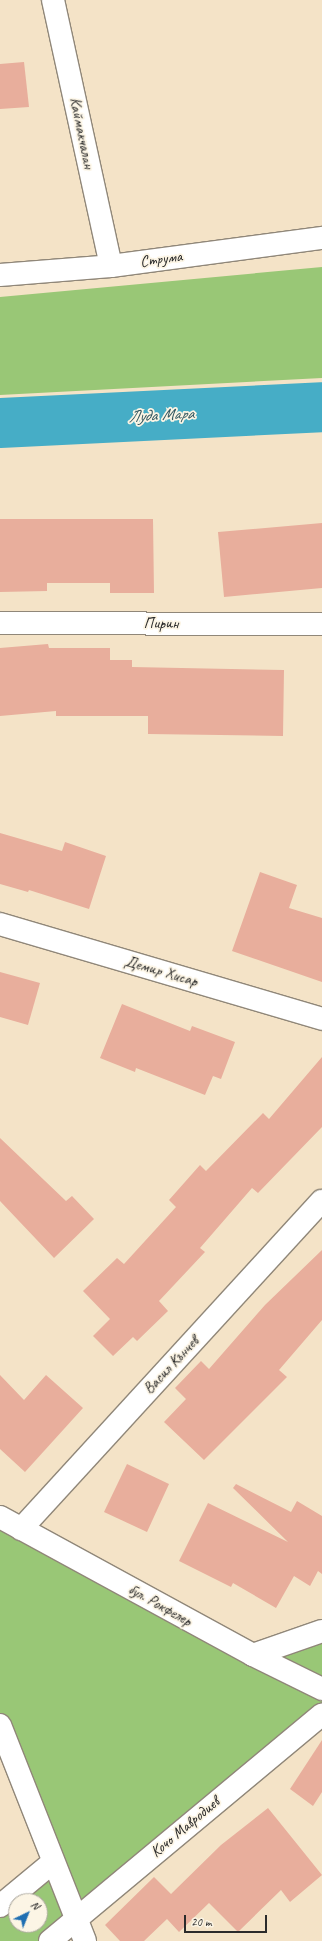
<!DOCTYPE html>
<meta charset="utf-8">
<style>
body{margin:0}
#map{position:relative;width:322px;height:1941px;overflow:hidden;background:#f4e3c7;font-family:Caveat,sans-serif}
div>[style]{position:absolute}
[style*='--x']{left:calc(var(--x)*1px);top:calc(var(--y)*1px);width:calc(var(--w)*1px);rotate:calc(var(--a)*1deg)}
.green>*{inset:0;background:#99c776}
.river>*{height:50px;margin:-25px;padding:0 25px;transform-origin:25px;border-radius:25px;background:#46adc6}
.building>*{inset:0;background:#e8ae9c}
.roads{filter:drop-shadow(1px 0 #908779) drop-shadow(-1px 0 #908779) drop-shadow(0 1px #908779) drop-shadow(0 -1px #908779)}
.street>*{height:22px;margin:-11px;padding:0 11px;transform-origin:11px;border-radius:11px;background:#fff}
.primary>*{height:22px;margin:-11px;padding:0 11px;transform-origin:11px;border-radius:11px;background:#fff}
span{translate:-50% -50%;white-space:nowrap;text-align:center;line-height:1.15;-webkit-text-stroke:3.5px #fcf5e5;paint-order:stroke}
.street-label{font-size:16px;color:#2b2b2b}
.water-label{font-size:17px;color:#345861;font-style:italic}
.north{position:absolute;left:8px;top:1893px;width:40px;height:40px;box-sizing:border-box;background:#fcf5e5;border:1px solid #a8a49b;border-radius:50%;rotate:43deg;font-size:11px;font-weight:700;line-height:16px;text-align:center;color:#2b2b2b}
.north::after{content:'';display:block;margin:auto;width:14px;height:18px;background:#1f6fb2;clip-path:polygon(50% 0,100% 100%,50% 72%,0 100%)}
.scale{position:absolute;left:184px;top:1915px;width:83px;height:18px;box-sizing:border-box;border:2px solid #2b2b2b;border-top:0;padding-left:5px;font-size:12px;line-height:14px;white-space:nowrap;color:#2b2b2b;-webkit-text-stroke:3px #fcf5e5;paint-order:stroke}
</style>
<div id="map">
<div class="green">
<i style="clip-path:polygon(322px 267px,322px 378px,0 395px,0 297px)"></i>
<i style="clip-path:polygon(evenodd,0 1517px,253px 1655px,322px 1631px,322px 1714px,50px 1941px,0 1941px,0 1906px,53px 1862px,0 1725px,0 1517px,16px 1901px,40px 1901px,40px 1925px,16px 1925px,16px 1901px)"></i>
</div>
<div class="river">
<i style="--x:0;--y:423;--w:322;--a:-2.8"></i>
</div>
<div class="building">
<i style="clip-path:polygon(24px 62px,29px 107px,0 109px,0 64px)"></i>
<i style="clip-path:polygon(0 519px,153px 519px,154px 593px,110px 593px,110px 583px,47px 583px,47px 591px,0 592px)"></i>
<i style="clip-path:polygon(322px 523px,322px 588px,224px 597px,218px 532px)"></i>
<i style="clip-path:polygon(48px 644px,49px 648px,110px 648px,110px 660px,132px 660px,132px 667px,284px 670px,283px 736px,148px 734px,148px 716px,56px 716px,56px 711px,0 716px,0 648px)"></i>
<i style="clip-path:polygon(0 833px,62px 851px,65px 842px,106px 856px,89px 909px,29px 890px,28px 892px,0 884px)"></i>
<i style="clip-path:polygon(260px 872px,297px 885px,289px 908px,322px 918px,322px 982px,232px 951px)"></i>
<i style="clip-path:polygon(0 972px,40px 983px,28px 1025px,0 1017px)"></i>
<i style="clip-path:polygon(122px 1004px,190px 1031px,192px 1026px,235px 1042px,221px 1079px,213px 1076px,205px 1095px,136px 1068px,135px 1072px,100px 1058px)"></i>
<i style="clip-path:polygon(322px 1057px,322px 1127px,258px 1193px,252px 1188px,200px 1248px,205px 1252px,159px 1301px,168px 1311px,137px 1341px,133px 1337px,113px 1356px,93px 1336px,110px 1319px,83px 1291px,117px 1258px,124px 1264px,176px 1207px,169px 1200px,200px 1165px,206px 1171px,263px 1113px,269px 1119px)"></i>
<i style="clip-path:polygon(0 1138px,66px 1201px,72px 1196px,94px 1219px,54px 1258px,0 1201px)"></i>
<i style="clip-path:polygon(322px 1250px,322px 1320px,279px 1370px,287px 1377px,204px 1460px,164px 1422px,186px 1399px,175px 1388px,201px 1361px,209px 1369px,265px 1305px)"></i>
<i style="clip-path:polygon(0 1375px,24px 1400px,46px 1375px,83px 1408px,25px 1472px,0 1449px)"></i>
<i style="clip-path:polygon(127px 1464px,169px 1484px,147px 1532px,104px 1512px)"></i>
<i style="clip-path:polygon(236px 1484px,291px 1512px,297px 1501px,322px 1516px,322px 1574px,318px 1571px,310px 1586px,294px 1576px,276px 1608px,233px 1583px,231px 1587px,179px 1561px,208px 1503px,288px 1542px,233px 1488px)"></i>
<i style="clip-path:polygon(322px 1740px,322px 1792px,313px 1806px,290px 1789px)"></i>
<i style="clip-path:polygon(268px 1808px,322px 1875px,290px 1902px,281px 1890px,238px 1932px,209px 1903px,179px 1932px,167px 1919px,144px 1941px,120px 1941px,105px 1925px,154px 1877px,171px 1894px,221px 1845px)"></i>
</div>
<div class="roads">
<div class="street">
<i style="--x:53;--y:0;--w:272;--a:77.7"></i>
<i style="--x:0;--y:275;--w:111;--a:-4.6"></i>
<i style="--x:111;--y:266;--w:213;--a:-7.6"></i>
<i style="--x:0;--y:623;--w:322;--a:0.2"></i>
<i style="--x:0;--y:924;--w:336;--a:16.4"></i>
<i style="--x:21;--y:1529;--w:445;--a:-47.5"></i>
<i style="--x:253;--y:1655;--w:73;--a:-19.2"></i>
<i style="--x:0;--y:1725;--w:232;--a:68.5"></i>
<i style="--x:0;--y:1906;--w:69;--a:-39.7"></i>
<i style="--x:50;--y:1941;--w:354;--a:-39.8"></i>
</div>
<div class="primary">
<i style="--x:0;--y:1517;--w:288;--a:28.6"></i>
<i style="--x:253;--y:1655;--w:77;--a:26.2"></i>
</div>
</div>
<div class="street-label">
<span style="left:82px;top:133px;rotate:78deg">Каймакчалан</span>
<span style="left:161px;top:259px;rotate:-8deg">Струма</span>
<span style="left:161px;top:623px">Пирин</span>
<span style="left:161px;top:971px;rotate:16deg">Демир Хисар</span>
<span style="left:171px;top:1365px;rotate:-47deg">Васил Кънчев</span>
<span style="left:160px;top:1605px;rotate:29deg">бул. Рокфелер</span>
<span style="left:185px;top:1827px;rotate:-40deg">Кочо Мавродиев</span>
</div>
<div class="water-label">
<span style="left:161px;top:415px;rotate:-3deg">Луда Мара</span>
</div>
<div class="north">N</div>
<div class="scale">20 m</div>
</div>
